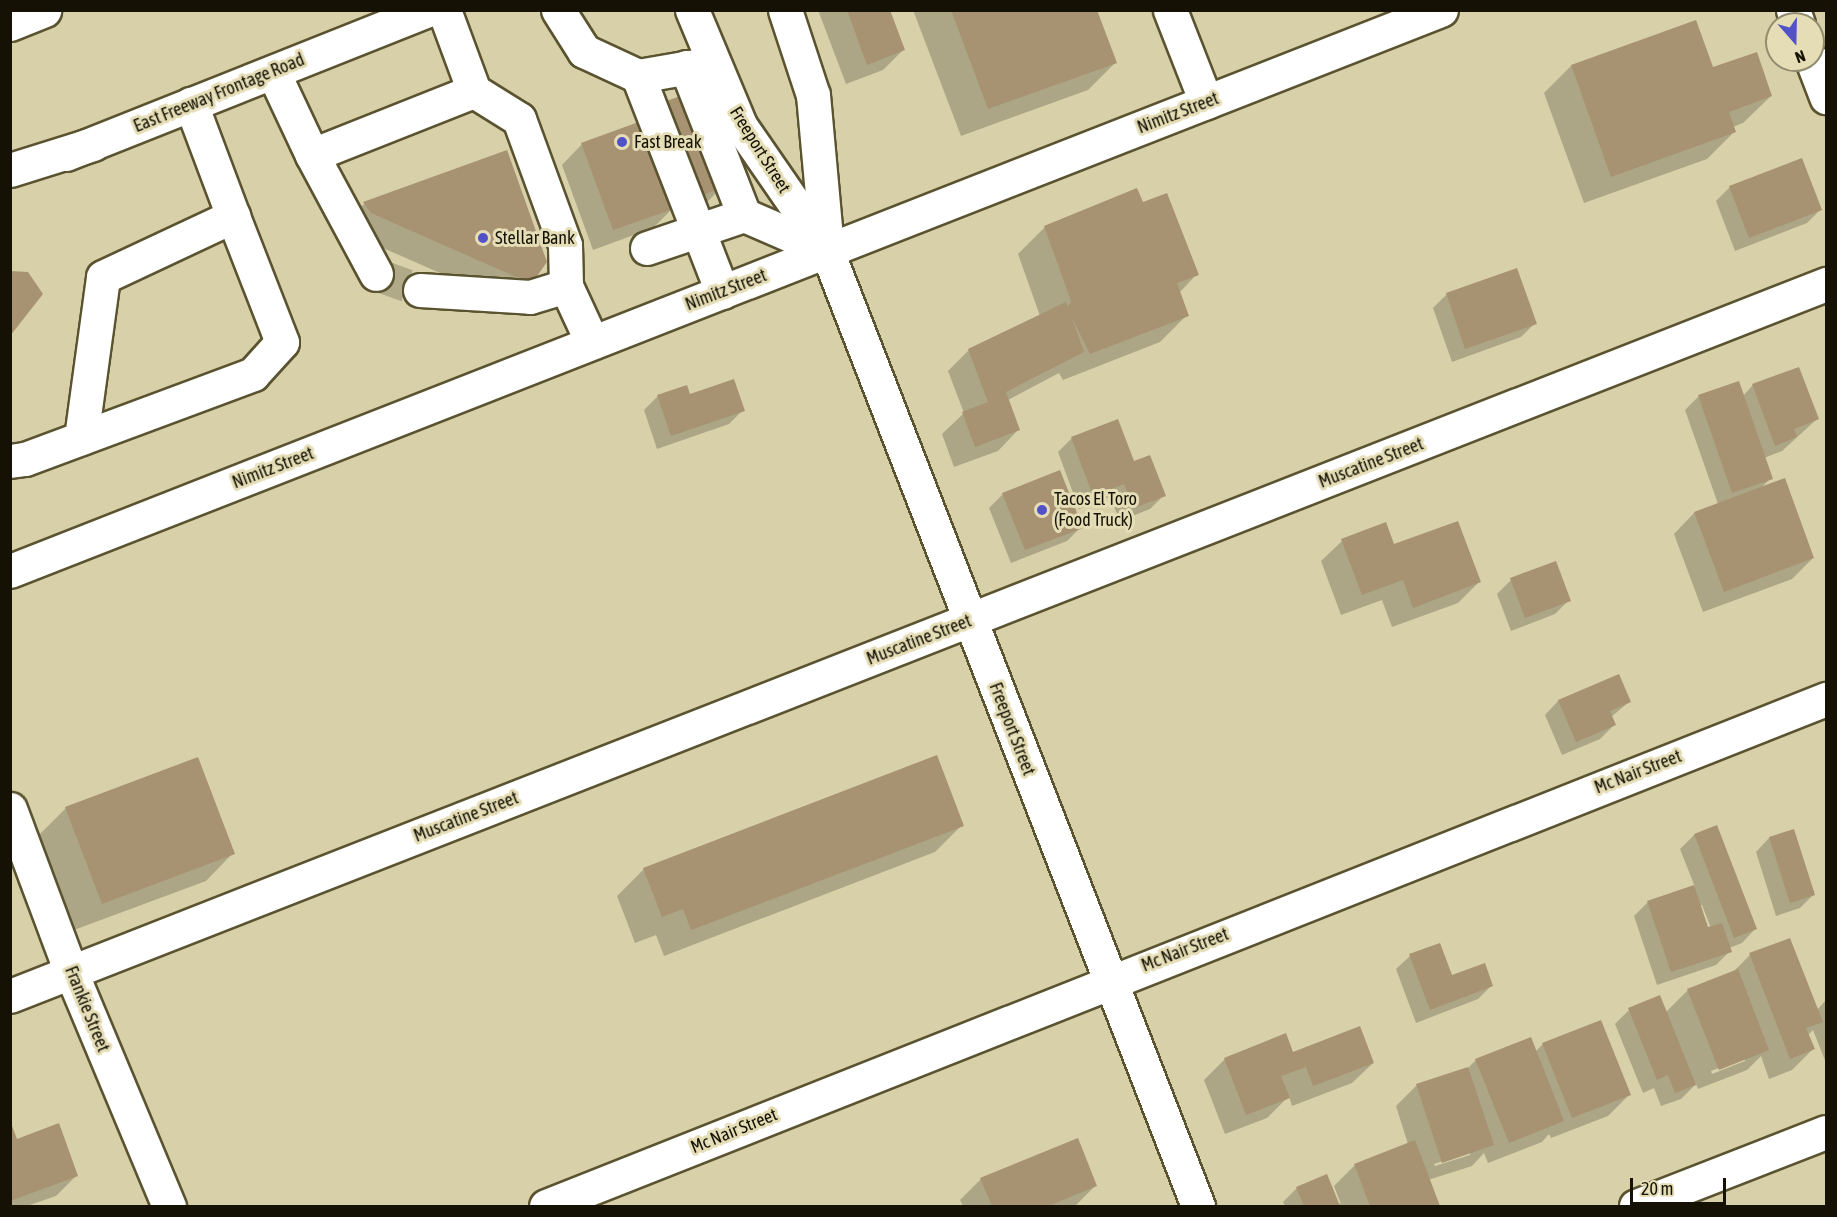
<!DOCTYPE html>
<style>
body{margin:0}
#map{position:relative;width:1837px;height:1217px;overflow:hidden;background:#d8d0a9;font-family:"Asap Condensed",sans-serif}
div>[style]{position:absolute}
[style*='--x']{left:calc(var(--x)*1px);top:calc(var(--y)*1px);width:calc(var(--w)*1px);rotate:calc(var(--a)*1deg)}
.shadow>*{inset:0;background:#0003}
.building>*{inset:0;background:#a79271}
.minor-tunnel>*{height:33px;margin-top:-16.5px;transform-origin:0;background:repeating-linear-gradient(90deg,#b1aa88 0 33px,transparent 0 49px)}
.roads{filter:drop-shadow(2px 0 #5a5330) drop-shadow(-2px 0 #5a5330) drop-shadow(0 2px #5a5330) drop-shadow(0 -2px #5a5330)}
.minor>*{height:33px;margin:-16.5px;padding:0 16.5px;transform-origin:16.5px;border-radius:16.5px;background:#fff}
.major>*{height:33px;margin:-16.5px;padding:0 16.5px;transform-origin:16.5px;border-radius:16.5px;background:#fff}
.highway>*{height:33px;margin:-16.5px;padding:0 16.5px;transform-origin:16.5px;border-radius:16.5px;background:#fff}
.dots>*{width:16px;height:16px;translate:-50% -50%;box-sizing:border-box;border:3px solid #e5ddb6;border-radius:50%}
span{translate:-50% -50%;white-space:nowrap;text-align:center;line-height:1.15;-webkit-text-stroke:6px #e5ddb6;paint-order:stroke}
.street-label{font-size:18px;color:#151205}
.poi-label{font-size:18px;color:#151205}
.left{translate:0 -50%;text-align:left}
.frame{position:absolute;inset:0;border:12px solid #151205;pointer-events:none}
.north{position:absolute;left:1765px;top:12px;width:60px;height:60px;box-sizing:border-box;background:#e5ddb6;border:2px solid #928c6f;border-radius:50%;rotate:160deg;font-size:16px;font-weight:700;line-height:24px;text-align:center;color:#151205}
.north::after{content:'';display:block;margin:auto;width:21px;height:27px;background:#5351c8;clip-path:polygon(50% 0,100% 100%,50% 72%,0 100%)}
.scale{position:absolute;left:1630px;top:1178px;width:96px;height:27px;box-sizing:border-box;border:3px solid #151205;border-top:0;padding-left:8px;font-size:18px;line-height:21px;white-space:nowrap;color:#151205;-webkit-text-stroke:4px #e5ddb6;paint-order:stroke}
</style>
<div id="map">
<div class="shadow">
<i style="clip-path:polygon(818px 10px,889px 10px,903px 50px,883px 70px,846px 84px)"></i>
<i style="clip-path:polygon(913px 10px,1096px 10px,1115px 63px,1088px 90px,961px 136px)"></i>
<i style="clip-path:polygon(1695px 22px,1712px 69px,1771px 96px,1743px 123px,1733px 127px,1734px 132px,1707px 159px,1584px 203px,1544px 93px,1571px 66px)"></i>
<i style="clip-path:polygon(582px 144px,722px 187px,708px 201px,679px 212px,676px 205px,653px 228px,593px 250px,562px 165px)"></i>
<i style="clip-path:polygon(1730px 187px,1821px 209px,1807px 223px,1735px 251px,1716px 201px)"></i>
<i style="clip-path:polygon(364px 204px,533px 278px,512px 299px,495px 297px,351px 234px,344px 224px)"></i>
<i style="clip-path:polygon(1142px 204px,1197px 274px,1179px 293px,1187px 315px,1160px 342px,1063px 380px,1059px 373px,1008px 400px,1018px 430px,998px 451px,954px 467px,942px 434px,964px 413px,948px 371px,969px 350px,1040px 316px,1018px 254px,1045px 227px)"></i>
<i style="clip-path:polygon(1447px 294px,1535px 323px,1521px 337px,1452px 362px,1433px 308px)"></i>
<i style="clip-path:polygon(1798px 368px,1817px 419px,1782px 451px,1764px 458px,1771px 478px,1762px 487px,1813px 558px,1792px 579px,1703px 612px,1674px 534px,1694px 513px,1718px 504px,1685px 410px,1699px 396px,1743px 396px,1752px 386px)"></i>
<i style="clip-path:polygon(658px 396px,743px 410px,729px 424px,657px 449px,644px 410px)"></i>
<i style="clip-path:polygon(1072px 438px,1133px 463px,1164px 495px,1150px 509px,1120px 521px,1110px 497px,1079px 509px,1058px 452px)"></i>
<i style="clip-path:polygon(1003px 494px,1081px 527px,1067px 541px,1011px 563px,989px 508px)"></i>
<i style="clip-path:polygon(1342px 541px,1393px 546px,1479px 582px,1458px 603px,1392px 627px,1382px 600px,1341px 615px,1321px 561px)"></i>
<i style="clip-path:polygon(1511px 580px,1569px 600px,1555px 614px,1511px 631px,1497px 594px)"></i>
<i style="clip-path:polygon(1618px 676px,1629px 702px,1611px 717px,1614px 725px,1600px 739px,1562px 755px,1545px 715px,1558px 701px)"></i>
<i style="clip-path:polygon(66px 808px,233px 853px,206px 881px,74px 930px,39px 835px)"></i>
<i style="clip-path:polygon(962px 825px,935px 852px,664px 956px,656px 935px,635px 943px,617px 896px,644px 869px)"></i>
<i style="clip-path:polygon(evenodd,1716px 827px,1755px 929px,1742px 943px,1729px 948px,1730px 951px,1716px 965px,1657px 985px,1634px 916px,1648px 902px,1695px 887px,1680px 849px,1694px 835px,1716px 827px,1702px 905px,1711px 928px,1708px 929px,1699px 906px,1702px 905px)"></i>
<i style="clip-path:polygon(1769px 838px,1814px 894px,1800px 908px,1776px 916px,1756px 852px)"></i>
<i style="clip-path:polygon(evenodd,1750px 955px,1817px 1010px,1826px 1000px,1826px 1063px,1813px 1030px,1808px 1035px,1813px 1049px,1792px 1070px,1769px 1079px,1761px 1056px,1747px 1070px,1698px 1089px,1696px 1084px,1681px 1099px,1661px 1106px,1654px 1088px,1643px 1093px,1615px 1024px,1629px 1010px,1659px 997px,1665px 1013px,1688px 990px,1732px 973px,1750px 955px,1745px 1058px,1745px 1061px,1712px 1074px,1711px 1071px,1745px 1058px)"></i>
<i style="clip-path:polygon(1410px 956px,1451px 977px,1492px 985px,1478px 999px,1416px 1023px,1396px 969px)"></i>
<i style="clip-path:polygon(evenodd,1543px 1044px,1629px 1095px,1608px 1116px,1551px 1138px,1549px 1134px,1542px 1142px,1488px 1163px,1484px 1153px,1472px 1166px,1428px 1180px,1439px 1206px,1285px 1206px,1283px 1202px,1297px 1188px,1341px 1204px,1334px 1186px,1355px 1165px,1408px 1144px,1396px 1106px,1417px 1085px,1468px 1068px,1476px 1060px,1535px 1052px,1543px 1044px,1470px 1152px,1470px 1155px,1435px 1166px,1434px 1164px,1470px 1152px)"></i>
<i style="clip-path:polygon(1293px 1054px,1373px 1063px,1352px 1083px,1292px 1106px,1289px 1096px,1267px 1118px,1225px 1134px,1204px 1080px,1225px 1059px)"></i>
<i style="clip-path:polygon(10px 1127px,16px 1141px,77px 1175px,56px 1196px,27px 1206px,10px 1206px)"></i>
<i style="clip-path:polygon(981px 1179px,1095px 1186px,1075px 1206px,963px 1206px,960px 1200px)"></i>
</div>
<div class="building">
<i style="clip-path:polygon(847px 10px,890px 10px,905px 50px,867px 65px)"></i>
<i style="clip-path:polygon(951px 10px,1097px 10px,1117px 63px,988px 109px)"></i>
<i style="clip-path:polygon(1696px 20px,1713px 67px,1757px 52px,1772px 96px,1729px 112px,1736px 132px,1611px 177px,1571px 65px)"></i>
<i style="clip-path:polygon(689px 93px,724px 187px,693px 199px,658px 104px)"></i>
<i style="clip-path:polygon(644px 120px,676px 208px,613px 230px,581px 143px)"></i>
<i style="clip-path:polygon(507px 150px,547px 262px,535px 279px,516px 277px,371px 213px,363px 202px)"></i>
<i style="clip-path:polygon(1802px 158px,1822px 210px,1749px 238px,1729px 186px)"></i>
<i style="clip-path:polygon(1137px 188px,1143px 202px,1167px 193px,1199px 275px,1177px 283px,1189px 316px,1090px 354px,1071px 316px,1084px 352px,1006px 392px,1020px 430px,975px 447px,962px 412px,988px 402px,968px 349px,1066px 302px,1068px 307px,1071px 301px,1044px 226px)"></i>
<i style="clip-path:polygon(1517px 268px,1537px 324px,1465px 349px,1446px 293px)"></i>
<i style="clip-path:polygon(10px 271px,28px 272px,43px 294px,10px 336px)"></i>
<i style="clip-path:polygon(1799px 367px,1819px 419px,1794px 429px,1797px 437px,1775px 446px,1752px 384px)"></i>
<i style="clip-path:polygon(734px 379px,745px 411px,671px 436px,657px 395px,687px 385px,690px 394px)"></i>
<i style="clip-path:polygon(1739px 381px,1773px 479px,1732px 493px,1698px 395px)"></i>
<i style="clip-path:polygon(1118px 419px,1134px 461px,1150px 455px,1166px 496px,1134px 508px,1124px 484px,1093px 496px,1071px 437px)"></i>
<i style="clip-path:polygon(1060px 470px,1083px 528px,1025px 550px,1002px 493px)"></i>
<i style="clip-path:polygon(1785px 478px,1814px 558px,1724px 592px,1694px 512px)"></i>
<i style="clip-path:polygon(1458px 521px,1481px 582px,1413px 608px,1403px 580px,1362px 595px,1341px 539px,1386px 522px,1394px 544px)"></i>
<i style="clip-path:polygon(1556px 561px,1571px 601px,1525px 618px,1510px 578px)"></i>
<i style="clip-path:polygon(1619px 674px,1631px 702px,1610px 711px,1616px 725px,1576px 742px,1558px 700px)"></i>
<i style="clip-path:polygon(937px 755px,964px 826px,691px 930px,683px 909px,662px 917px,643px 868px)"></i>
<i style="clip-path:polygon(198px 757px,235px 854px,102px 904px,65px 807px)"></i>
<i style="clip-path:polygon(1717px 825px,1757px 929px,1734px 938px,1694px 834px)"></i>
<i style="clip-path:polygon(1794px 829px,1815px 895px,1790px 903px,1769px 837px)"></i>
<i style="clip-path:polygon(1694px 885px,1708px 927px,1722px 923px,1732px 952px,1671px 972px,1647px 901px)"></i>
<i style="clip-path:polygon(1790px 938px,1823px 1022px,1806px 1028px,1815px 1049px,1790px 1059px,1749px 953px)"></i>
<i style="clip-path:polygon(1440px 943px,1452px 975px,1485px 963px,1493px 986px,1430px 1010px,1409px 954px)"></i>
<i style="clip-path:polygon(1738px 969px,1769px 1050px,1719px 1070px,1687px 989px)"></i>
<i style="clip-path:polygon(1660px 995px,1696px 1085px,1675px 1093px,1668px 1075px,1657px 1080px,1628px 1008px)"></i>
<i style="clip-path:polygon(1601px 1020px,1631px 1095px,1572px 1118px,1542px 1043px)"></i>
<i style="clip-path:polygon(1360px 1026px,1374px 1063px,1313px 1086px,1306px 1067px,1281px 1076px,1290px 1098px,1246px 1115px,1224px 1058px,1286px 1033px,1293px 1052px)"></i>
<i style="clip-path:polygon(1531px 1037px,1564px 1121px,1509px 1143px,1475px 1059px)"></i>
<i style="clip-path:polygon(1468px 1067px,1494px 1145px,1442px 1163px,1416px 1084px)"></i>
<i style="clip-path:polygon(11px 1123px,17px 1139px,59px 1123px,78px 1176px,10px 1201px)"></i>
<i style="clip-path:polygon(1078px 1138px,1097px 1186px,1048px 1206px,992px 1206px,980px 1178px)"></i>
<i style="clip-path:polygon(1415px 1140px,1440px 1206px,1370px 1206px,1354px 1164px)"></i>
<i style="clip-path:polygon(1327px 1174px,1340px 1206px,1304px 1206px,1296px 1187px)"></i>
</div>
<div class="minor-tunnel">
<i style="--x:376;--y:274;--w:47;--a:20"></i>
</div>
<div class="roads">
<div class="minor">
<i style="--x:444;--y:10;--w:86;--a:69.7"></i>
<i style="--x:474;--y:91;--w:53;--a:31.9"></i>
<i style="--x:519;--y:119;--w:134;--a:69.9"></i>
<i style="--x:565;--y:245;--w:41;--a:88.6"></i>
<i style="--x:566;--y:286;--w:62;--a:65.1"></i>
<i style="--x:558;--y:10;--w:49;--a:57.6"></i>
<i style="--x:584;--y:51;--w:60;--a:24.8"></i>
<i style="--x:638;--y:76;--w:76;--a:-9.8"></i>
<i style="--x:1170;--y:10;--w:99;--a:68.6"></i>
<i style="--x:1793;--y:10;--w:15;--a:70"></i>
<i style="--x:1812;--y:60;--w:40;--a:69"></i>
<i style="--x:686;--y:67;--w:159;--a:68.6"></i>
<i style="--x:273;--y:72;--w:92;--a:64.8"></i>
<i style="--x:312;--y:155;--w:135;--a:61.7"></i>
<i style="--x:638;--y:76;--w:232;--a:68.7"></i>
<i style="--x:312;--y:155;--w:174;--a:-21.6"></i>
<i style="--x:647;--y:248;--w:102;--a:-18.8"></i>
<i style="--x:744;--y:215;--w:90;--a:23.4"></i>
<i style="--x:420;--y:290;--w:110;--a:3.6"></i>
<i style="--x:530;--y:297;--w:38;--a:-17"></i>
<i style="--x:81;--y:438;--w:162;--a:-82.2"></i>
<i style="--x:103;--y:277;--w:144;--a:-25.1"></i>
<i style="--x:233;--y:216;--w:120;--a:-110.6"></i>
<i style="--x:10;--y:461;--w:15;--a:-8"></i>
<i style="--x:25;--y:459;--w:243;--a:-20.4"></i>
<i style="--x:253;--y:374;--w:43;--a:-47.8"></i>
<i style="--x:282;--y:342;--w:135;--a:-111.3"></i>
<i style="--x:10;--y:571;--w:1537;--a:-21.41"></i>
<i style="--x:10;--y:809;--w:174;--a:69.5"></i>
<i style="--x:71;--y:972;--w:254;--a:67.3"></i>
<i style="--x:10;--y:996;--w:1951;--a:-21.41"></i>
<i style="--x:546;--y:1206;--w:1377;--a:-21.61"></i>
<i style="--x:1636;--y:1206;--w:204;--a:-21.3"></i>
</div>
<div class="major">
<i style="--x:692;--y:10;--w:125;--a:67.3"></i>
<i style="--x:740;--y:125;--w:153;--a:55.4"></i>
<i style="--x:827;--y:251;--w:1025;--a:68.77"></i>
<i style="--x:785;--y:10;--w:89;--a:71.8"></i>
<i style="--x:813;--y:95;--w:155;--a:84.8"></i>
<i style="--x:66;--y:154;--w:389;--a:-21.7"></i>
</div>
<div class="highway">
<i style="--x:10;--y:24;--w:37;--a:-22"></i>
<i style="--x:10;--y:170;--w:87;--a:-17.4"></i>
</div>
</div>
<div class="dots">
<i style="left:622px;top:142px;background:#5351c8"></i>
<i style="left:483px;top:238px;background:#5351c8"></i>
<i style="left:1042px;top:510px;background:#5351c8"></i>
</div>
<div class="street-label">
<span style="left:219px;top:93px;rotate:-22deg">East Freeway Frontage Road</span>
<span style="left:1178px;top:113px;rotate:-21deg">Nimitz Street</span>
<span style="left:760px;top:150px;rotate:58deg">Freeport Street</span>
<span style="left:726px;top:290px;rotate:-21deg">Nimitz Street</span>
<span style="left:1371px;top:463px;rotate:-21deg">Muscatine Street</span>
<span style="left:273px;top:468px;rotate:-21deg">Nimitz Street</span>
<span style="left:919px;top:640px;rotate:-21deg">Muscatine Street</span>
<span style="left:1012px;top:729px;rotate:69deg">Freeport Street</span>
<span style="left:1638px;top:772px;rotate:-21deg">Mc Nair Street</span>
<span style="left:466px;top:817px;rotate:-21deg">Muscatine Street</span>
<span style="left:1185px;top:950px;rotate:-21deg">Mc Nair Street</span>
<span style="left:87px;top:1009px;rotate:68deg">Frankie Street</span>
<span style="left:734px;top:1131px;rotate:-22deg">Mc Nair Street</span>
</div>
<div class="poi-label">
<span class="left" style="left:634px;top:142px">Fast Break</span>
<span class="left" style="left:495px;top:238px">Stellar Bank</span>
<span class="left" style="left:1054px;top:510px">Tacos El Toro<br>(Food Truck)</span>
</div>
<div class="frame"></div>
<div class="north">N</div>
<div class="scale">20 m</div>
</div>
